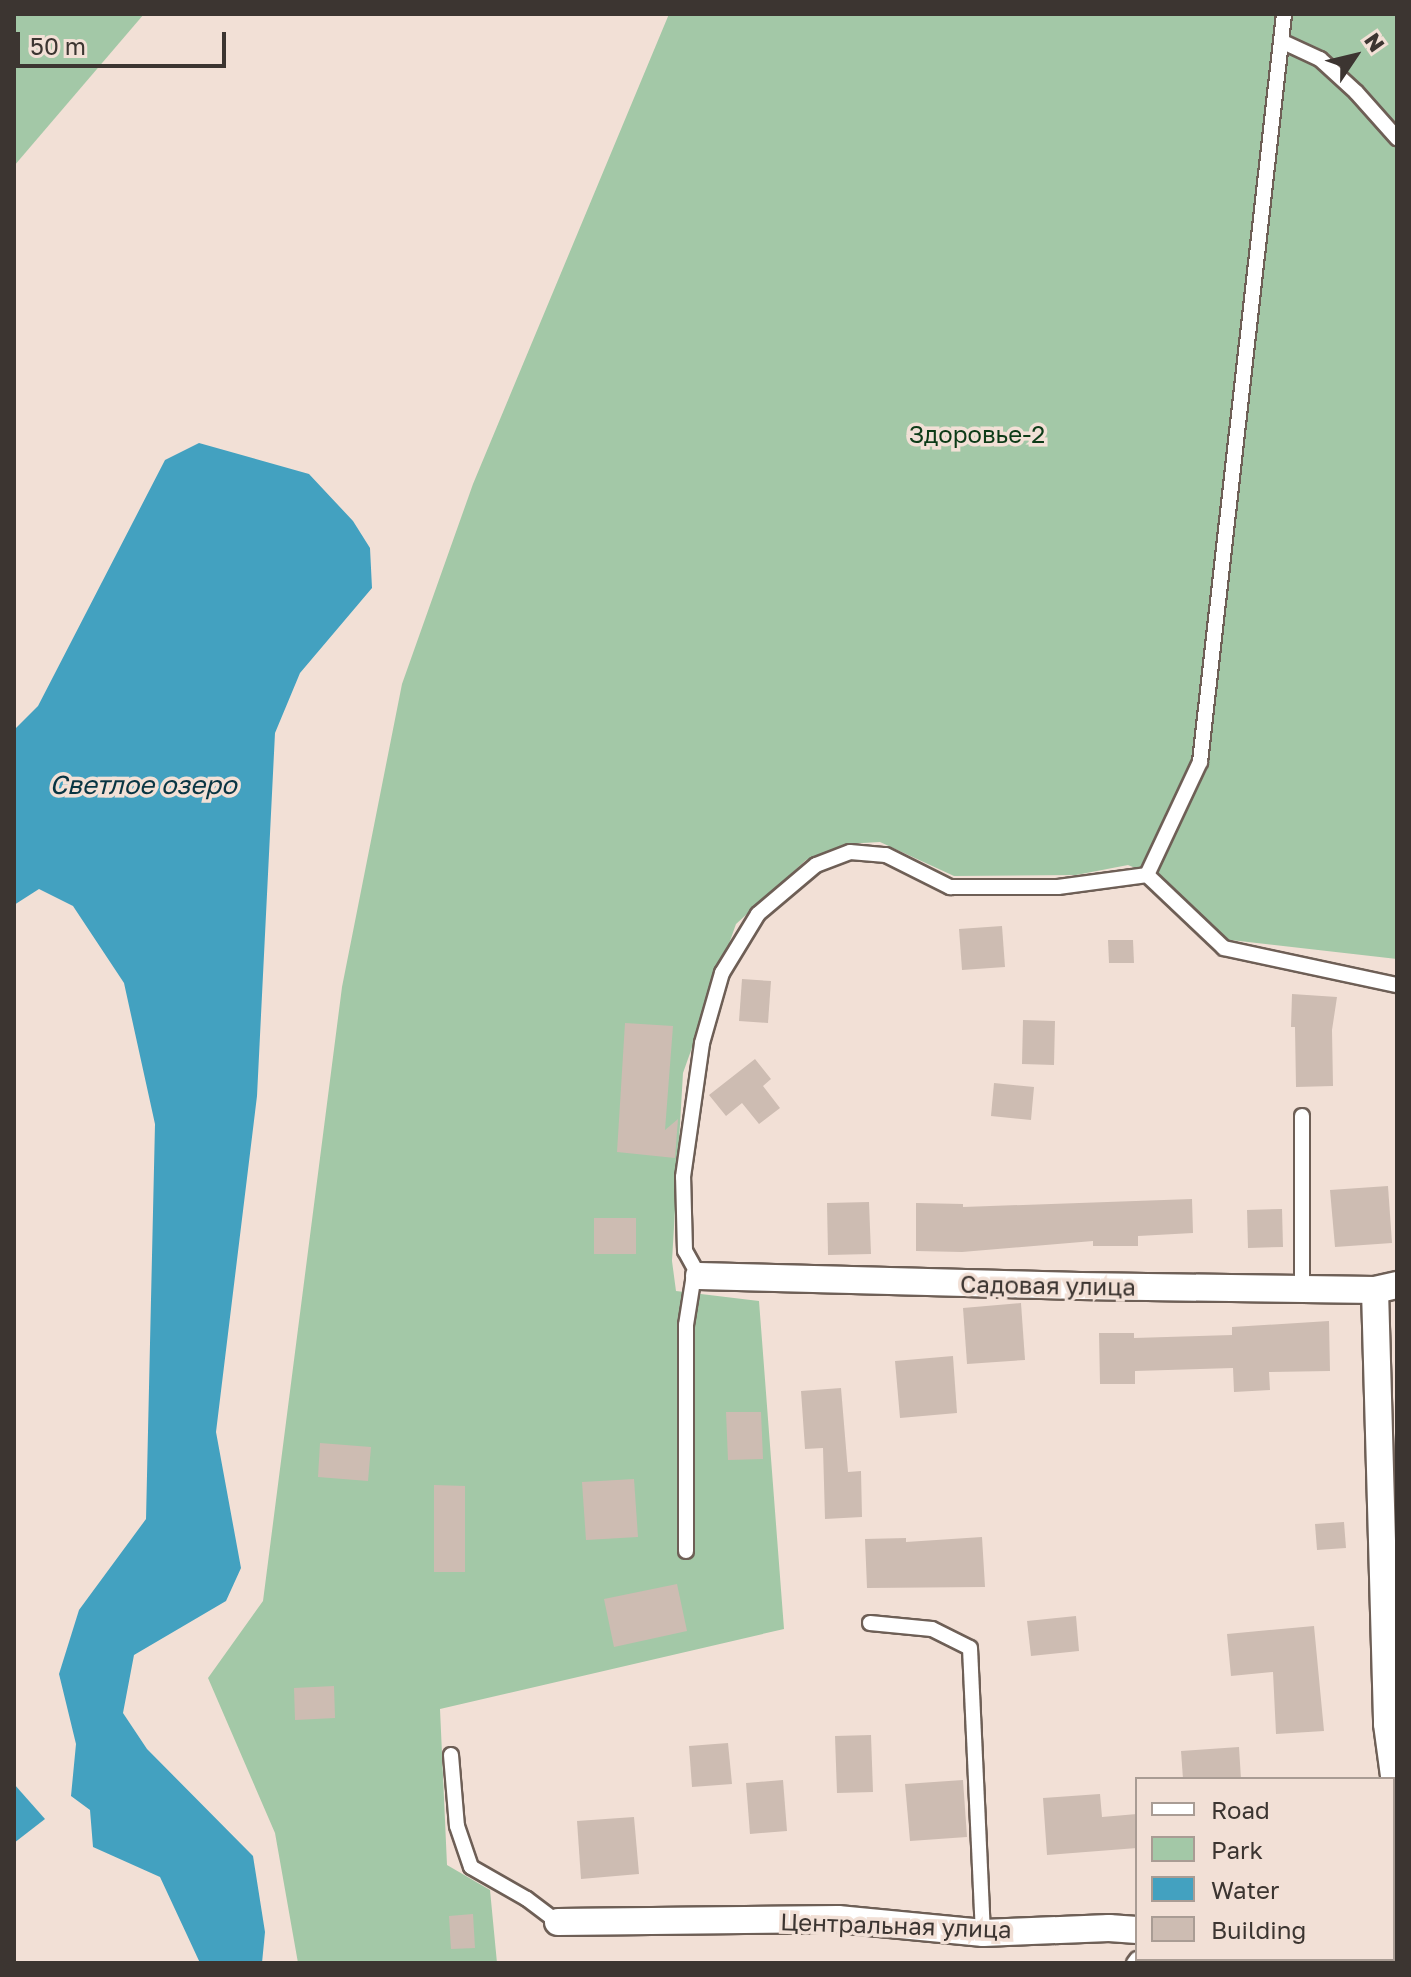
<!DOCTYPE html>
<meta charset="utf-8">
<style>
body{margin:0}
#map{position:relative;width:1411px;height:1977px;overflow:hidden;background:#f2e0d6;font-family:"Golos Text",sans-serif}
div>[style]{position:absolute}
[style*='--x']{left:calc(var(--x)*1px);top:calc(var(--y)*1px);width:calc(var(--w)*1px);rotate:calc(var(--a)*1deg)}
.green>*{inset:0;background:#a3c8a7}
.water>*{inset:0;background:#43a1c0}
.building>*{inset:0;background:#cdbcb2}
.roads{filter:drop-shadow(2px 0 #6e5f56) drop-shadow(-2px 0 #6e5f56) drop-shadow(0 2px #6e5f56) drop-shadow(0 -2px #6e5f56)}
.lane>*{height:14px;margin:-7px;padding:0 7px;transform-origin:7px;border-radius:7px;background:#fff}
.street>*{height:26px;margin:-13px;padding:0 13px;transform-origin:13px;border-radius:13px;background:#fff}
span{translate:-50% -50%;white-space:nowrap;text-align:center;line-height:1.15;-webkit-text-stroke:7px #f2e0d6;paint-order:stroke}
.park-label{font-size:24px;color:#0c3a17}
.street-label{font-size:24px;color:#3c3531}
.water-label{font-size:26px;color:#083442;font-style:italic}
.frame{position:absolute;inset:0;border:16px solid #3c3531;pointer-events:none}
.legend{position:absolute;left:1135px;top:1777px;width:260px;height:184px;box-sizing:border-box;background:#f2e0d6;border:2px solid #a99c94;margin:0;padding:10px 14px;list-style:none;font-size:24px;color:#3c3531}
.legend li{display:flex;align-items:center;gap:16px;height:40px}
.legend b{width:40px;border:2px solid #a99c94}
.north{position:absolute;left:1315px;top:16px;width:80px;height:80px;-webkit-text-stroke:6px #f2e0d6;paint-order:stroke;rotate:55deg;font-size:22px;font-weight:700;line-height:32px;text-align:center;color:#3c3531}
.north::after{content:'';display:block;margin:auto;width:28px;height:36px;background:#3c3531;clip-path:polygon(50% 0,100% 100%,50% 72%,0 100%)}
.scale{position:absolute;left:16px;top:32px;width:210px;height:36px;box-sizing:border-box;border:4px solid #3c3531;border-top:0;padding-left:10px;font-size:24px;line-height:28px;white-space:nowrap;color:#3c3531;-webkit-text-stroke:6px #f2e0d6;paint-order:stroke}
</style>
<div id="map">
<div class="green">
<i style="clip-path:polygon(14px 14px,144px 14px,14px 166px)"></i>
<i style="clip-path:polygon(669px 14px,1397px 14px,1397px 959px,1222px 939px,1162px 879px,1128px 865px,1076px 875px,954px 876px,880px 842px,845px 844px,806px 860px,736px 924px,683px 1073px,672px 1261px,676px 1291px,759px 1301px,784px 1629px,440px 1709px,447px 1865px,490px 1890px,497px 1963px,298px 1963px,275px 1833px,208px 1678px,263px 1601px,342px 987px,402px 684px,473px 484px)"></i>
</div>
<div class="water">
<i style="clip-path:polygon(199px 443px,309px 474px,353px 521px,370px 548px,372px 588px,300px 673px,275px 733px,257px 1096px,216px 1432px,241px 1568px,226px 1601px,134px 1655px,123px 1713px,147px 1749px,253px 1856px,265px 1932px,262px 1963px,200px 1963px,160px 1877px,93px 1847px,90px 1810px,71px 1796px,76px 1744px,59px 1674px,79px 1610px,146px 1519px,155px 1124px,124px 983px,73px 906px,39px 889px,14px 905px,14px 730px,38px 706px,165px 460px)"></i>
<i style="clip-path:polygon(14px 1784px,45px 1819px,14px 1843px)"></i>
</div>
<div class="building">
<i style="clip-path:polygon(1002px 926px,1005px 967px,962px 970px,959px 929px)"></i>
<i style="clip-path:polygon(1108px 940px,1133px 940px,1134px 963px,1109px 963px)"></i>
<i style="clip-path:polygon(742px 979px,771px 981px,768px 1023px,739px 1021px)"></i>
<i style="clip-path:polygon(1292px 994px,1337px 997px,1332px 1030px,1333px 1086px,1296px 1087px,1295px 1027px,1291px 1027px)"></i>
<i style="clip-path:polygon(1023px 1020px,1055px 1021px,1054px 1065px,1022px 1064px)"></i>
<i style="clip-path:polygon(625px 1023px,673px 1026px,665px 1130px,678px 1119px,675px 1158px,617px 1152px)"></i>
<i style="clip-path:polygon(755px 1059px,771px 1079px,763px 1086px,780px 1108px,759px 1124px,742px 1103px,726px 1116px,709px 1095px)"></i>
<i style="clip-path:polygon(994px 1083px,1034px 1087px,1031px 1120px,991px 1116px)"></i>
<i style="clip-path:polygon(1388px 1186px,1392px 1243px,1335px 1247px,1330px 1190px)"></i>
<i style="clip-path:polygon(1192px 1199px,1193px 1233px,1138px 1236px,1138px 1246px,1093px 1246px,1093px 1241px,962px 1252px,916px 1251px,916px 1203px,963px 1204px,963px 1207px)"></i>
<i style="clip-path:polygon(869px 1202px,871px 1254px,828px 1255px,827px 1203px)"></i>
<i style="clip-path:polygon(1282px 1209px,1283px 1247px,1248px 1248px,1247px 1210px)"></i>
<i style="clip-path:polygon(594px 1218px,636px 1218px,636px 1254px,594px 1254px)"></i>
<i style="clip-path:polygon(1021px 1303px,1025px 1360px,967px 1364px,963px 1308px)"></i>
<i style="clip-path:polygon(1329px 1321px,1330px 1371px,1269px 1372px,1270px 1390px,1234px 1392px,1233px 1368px,1135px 1371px,1135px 1384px,1100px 1384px,1099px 1333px,1134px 1333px,1134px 1338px,1232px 1335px,1232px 1327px)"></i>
<i style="clip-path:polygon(953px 1356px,957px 1413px,900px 1418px,895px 1361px)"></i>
<i style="clip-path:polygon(841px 1388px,848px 1472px,861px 1471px,862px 1517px,825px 1519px,823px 1448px,805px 1449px,801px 1391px)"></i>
<i style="clip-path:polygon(726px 1412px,761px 1412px,763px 1459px,728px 1460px)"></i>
<i style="clip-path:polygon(320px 1443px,371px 1447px,368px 1481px,318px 1477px)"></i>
<i style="clip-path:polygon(634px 1479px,638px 1537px,586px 1540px,582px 1482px)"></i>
<i style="clip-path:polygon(434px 1485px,465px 1486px,465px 1572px,434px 1572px)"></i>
<i style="clip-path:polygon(1344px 1522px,1346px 1548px,1317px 1550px,1315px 1524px)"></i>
<i style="clip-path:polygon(982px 1537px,985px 1587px,867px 1588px,865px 1539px,906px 1538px,906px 1542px)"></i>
<i style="clip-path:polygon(677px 1584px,687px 1631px,614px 1647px,604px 1599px)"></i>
<i style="clip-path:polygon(1076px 1616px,1079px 1651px,1031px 1656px,1027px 1621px)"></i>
<i style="clip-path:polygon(1314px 1626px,1324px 1731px,1276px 1734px,1273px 1672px,1231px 1676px,1227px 1634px)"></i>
<i style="clip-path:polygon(334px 1686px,335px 1718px,295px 1720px,294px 1688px)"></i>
<i style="clip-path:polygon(871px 1735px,873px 1792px,837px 1793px,835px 1736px)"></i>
<i style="clip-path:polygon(728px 1743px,732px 1784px,692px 1787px,689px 1746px)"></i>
<i style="clip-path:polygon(1239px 1747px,1241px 1779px,1183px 1779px,1181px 1751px)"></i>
<i style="clip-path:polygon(783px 1780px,787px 1831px,750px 1834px,746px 1783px)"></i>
<i style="clip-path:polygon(963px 1780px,967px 1837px,910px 1841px,905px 1784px)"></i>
<i style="clip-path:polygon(1100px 1794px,1102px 1817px,1137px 1814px,1137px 1848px,1047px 1855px,1043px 1798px)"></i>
<i style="clip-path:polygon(634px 1817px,639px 1874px,581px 1879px,577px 1821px)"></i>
<i style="clip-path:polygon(473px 1914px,475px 1948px,451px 1949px,449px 1916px)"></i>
</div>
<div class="roads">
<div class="lane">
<i style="--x:1281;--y:41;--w:43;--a:24.8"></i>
<i style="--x:1320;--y:59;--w:49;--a:42.5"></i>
<i style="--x:1356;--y:92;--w:62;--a:48.3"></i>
<i style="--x:1147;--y:875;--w:125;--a:-64.9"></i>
<i style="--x:1200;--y:762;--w:753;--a:-83.59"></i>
<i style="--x:1302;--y:1289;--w:173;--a:-90"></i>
<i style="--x:686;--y:1551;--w:226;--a:-90"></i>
<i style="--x:686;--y:1325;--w:45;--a:-81"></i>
<i style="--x:693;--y:1281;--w:8;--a:-40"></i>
<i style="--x:699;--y:1276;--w:29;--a:-119"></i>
<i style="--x:685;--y:1251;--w:74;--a:-91.5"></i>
<i style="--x:683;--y:1177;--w:135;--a:-81.9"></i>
<i style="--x:702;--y:1043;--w:73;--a:-74.1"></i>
<i style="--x:722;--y:973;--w:69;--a:-58.6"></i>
<i style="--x:758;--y:914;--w:76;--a:-40.2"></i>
<i style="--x:816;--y:865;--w:36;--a:-21"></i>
<i style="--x:850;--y:852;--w:36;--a:5"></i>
<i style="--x:886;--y:855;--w:72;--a:26.6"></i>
<i style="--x:950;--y:887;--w:108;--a:0"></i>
<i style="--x:1058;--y:887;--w:90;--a:-7.7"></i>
<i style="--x:1147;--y:875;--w:106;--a:43.5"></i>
<i style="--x:1224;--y:948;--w:177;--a:12.1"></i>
<i style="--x:870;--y:1623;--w:62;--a:5.5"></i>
<i style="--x:932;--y:1629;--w:42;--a:26.6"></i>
<i style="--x:970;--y:1648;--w:285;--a:87.4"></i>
<i style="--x:451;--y:1755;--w:71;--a:85.2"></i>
<i style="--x:457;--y:1826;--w:43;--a:71.1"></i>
<i style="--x:471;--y:1867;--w:64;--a:29.7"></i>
<i style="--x:527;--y:1899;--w:39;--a:37"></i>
<i style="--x:1134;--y:1963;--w:5;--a:-53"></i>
</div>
<div class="street">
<i style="--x:699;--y:1276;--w:381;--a:1.5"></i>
<i style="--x:1080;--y:1286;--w:295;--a:0.8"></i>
<i style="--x:1375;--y:1290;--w:23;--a:-13"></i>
<i style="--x:1375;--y:1290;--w:434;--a:88.4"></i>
<i style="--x:1387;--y:1724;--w:75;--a:82.3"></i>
<i style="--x:1393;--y:1917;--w:5;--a:-37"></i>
<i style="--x:558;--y:1922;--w:280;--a:-0.6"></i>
<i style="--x:838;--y:1919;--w:146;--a:5.5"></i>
<i style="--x:983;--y:1933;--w:126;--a:-2.3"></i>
<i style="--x:1109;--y:1928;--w:28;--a:4"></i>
</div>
</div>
<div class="park-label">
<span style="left:977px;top:434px">Здоровье-2</span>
</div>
<div class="street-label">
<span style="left:1048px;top:1285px;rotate:1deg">Садовая улица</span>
<span style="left:896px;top:1925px;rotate:2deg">Центральная улица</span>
</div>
<div class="water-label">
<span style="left:143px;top:785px">Светлое озеро</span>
</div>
<div class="frame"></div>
<ul class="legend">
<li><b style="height:10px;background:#fff"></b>Road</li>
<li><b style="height:22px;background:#a3c8a7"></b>Park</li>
<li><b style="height:22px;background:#43a1c0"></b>Water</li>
<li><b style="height:22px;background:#cdbcb2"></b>Building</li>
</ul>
<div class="north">N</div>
<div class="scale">50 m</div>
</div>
